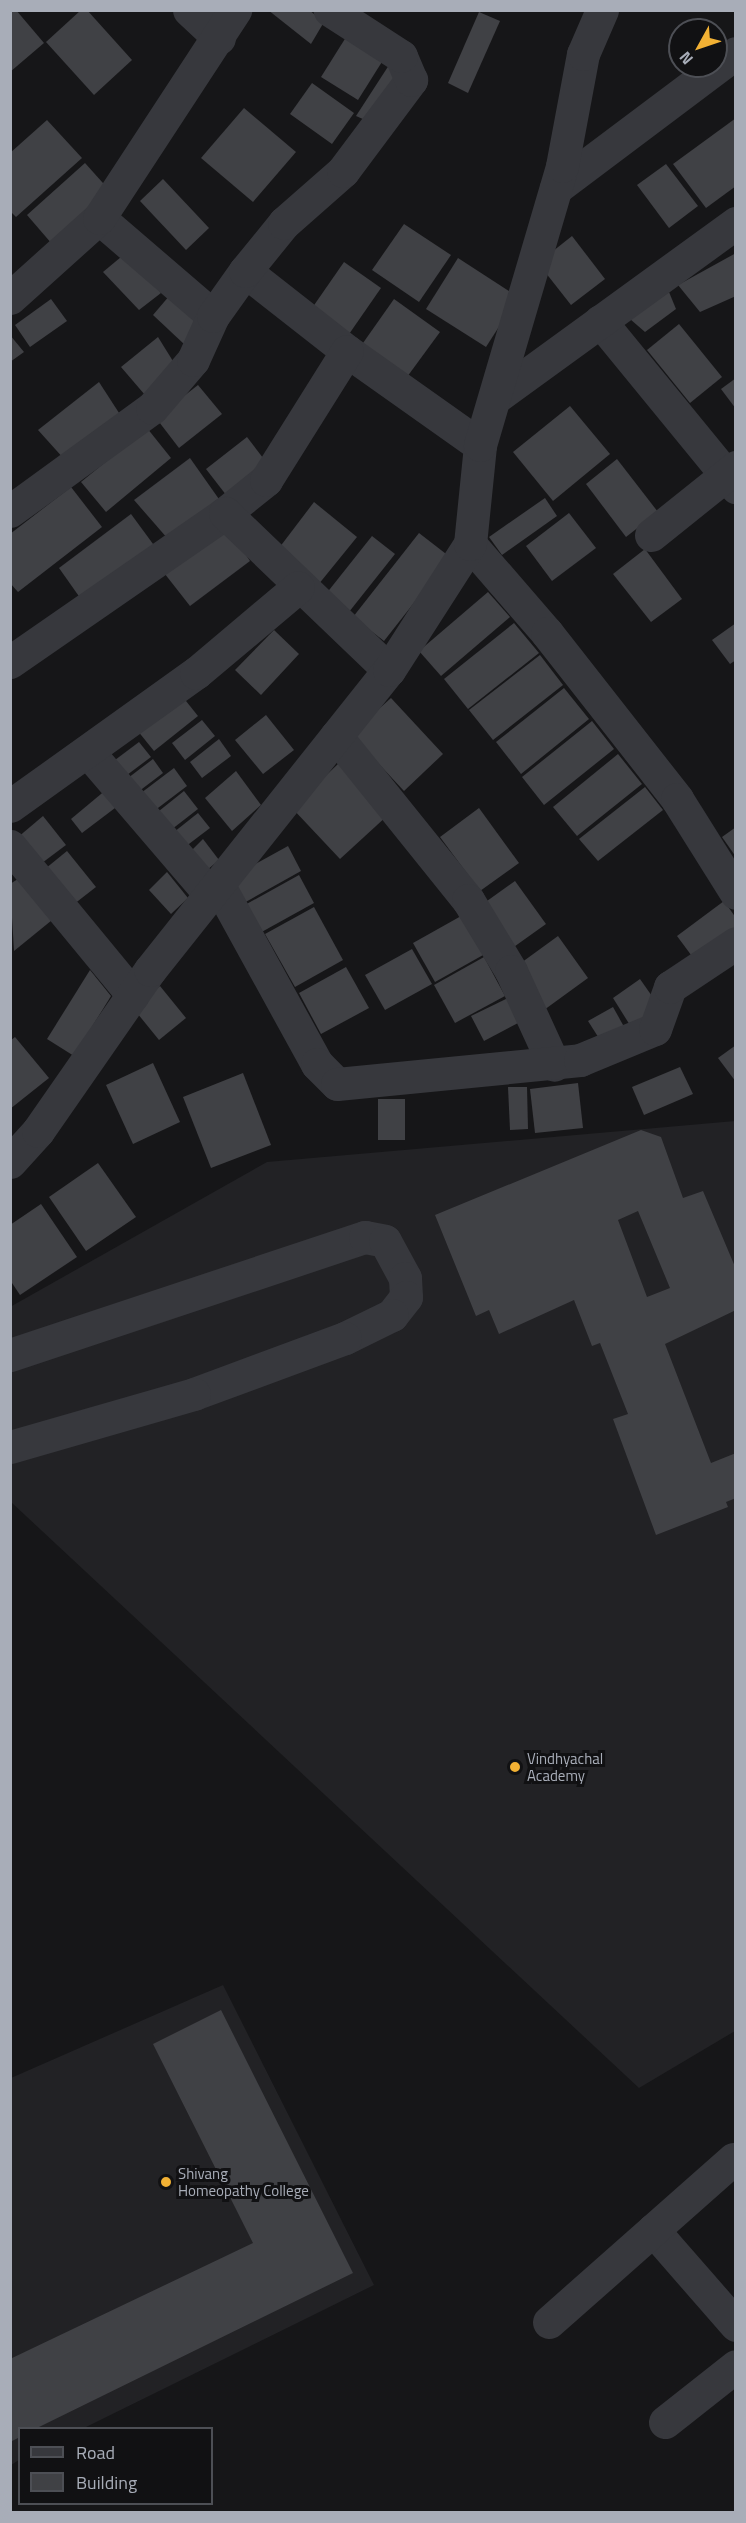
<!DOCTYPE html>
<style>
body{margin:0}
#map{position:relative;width:746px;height:2523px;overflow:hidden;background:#161618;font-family:"Titillium Web",sans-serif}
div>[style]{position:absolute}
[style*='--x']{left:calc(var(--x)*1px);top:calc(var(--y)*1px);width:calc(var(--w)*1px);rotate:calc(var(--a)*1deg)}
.built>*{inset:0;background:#222225}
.building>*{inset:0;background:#404145}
.minor>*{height:33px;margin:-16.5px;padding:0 16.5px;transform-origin:16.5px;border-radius:16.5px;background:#37383d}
.dots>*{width:16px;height:16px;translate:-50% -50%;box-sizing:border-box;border:3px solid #111113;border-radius:50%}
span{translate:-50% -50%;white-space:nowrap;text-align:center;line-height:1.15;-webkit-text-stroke:6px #111113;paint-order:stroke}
.poi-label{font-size:15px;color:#a8adb8}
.left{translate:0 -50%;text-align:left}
.frame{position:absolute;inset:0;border:12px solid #a8adb8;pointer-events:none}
.legend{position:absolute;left:18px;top:2427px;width:195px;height:78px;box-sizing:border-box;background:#111113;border:2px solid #4d4f55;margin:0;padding:8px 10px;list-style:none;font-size:18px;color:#a8adb8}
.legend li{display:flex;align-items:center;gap:12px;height:30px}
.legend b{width:30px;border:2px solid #4d4f55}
.north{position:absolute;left:668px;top:18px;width:60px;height:60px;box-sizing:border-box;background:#111113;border:2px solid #4d4f55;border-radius:50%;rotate:230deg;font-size:16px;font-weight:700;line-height:24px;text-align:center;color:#a8adb8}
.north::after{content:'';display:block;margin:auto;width:21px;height:27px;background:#f2b134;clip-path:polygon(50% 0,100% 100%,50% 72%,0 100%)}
</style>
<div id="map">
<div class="built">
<i style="clip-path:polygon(735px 1121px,735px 2031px,639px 2088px,11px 1502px,10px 1307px,267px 1162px)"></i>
<i style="clip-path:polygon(223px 1985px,374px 2285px,84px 2428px,20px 2428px,19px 2460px,11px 2465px,11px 2078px)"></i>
</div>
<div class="building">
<i style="clip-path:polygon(10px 10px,16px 10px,44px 43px,10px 72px)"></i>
<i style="clip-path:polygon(81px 10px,87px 10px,132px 60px,94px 95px,46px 42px)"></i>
<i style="clip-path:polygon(268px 10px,309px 10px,324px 22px,311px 44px)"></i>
<i style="clip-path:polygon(479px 12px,500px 21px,468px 93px,448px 83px)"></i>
<i style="clip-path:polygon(348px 34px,385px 57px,358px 100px,321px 77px)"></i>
<i style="clip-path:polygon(391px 62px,403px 73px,372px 123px,356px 116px)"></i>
<i style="clip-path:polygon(312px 83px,354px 113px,332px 144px,290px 114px)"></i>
<i style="clip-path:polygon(244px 108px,296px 152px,253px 202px,201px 158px)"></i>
<i style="clip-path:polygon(736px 118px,736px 186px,706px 208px,673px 164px)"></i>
<i style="clip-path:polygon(47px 120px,82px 158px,16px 217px,10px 211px,10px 153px)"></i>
<i style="clip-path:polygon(85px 163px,111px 192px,52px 244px,27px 215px)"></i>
<i style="clip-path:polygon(666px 164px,698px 206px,669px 228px,637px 185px)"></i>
<i style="clip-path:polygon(163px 179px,209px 228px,186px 250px,140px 201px)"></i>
<i style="clip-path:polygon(404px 224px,451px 255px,419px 302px,372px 270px)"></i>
<i style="clip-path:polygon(572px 236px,605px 279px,571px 305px,538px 263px)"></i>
<i style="clip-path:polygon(127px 252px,161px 293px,139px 310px,103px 272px)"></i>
<i style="clip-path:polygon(736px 253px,736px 296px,700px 312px,678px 285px)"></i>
<i style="clip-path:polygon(458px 258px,518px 297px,486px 347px,426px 309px)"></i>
<i style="clip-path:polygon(344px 262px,381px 288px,347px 337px,310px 311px)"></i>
<i style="clip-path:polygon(669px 292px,676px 309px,645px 332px,630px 319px)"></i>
<i style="clip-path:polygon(170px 295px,202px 325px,185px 345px,153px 315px)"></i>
<i style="clip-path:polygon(51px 299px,67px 321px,30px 347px,15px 325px)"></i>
<i style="clip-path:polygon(394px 299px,440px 332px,407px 377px,363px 343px)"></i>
<i style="clip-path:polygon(679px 324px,722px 377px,690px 403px,647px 350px)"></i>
<i style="clip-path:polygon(10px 335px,24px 352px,10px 362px)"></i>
<i style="clip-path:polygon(158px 337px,176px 366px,145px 395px,121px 367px)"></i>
<i style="clip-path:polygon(736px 378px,736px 409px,721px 389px)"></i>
<i style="clip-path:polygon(99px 382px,121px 416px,65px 460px,38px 430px)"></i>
<i style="clip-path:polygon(198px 385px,222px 414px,179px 448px,156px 418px)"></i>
<i style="clip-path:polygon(570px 406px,610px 454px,553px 501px,513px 452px)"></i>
<i style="clip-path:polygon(147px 428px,171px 458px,106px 512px,81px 482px)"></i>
<i style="clip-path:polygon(247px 437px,270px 467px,230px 500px,206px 469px)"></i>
<i style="clip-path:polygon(190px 458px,221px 502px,168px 539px,134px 500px)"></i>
<i style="clip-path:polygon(617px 459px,658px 512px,626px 537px,586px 484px)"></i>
<i style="clip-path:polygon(71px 487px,102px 527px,18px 592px,10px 583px,10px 534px)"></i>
<i style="clip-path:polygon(545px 498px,557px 516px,502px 555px,489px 537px)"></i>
<i style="clip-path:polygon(314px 502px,357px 537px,318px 585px,276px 552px)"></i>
<i style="clip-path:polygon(569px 513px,596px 548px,552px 581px,526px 546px)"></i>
<i style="clip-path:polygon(131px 514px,156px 548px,83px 602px,59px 568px)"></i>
<i style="clip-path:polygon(224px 522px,250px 561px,190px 606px,161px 569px)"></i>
<i style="clip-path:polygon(419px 533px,450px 557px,384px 641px,353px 617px)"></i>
<i style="clip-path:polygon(372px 536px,395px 554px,345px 617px,322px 599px)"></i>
<i style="clip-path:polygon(645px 549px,682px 599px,651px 622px,613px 574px)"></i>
<i style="clip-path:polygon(488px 592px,510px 617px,441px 676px,419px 651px)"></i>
<i style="clip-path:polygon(514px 623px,539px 653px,468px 709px,444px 679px)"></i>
<i style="clip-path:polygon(736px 623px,736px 660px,730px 664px,712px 640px)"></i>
<i style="clip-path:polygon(274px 630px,299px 654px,261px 695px,235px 670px)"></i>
<i style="clip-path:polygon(540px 655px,563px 685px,493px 740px,469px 710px)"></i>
<i style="clip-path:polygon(564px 688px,589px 719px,521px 774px,496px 742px)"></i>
<i style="clip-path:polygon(182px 696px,198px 716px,154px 751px,137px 730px)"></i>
<i style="clip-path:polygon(391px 698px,443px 754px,404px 791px,351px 734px)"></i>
<i style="clip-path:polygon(266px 715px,294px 750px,263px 774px,235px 740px)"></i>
<i style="clip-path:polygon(202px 720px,215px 736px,185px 760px,172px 743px)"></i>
<i style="clip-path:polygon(592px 721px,614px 749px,544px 805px,522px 777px)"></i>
<i style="clip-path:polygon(219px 739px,231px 756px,202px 778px,190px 762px)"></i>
<i style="clip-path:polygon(139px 742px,151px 757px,123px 778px,111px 763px)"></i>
<i style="clip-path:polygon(618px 754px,642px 784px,577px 836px,553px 807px)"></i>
<i style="clip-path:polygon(153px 759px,163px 773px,138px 792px,128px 778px)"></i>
<i style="clip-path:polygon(339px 763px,388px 815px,340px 859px,292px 808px)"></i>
<i style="clip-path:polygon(174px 768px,187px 786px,154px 811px,141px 793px)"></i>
<i style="clip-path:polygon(236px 771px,261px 805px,232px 831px,205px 798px)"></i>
<i style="clip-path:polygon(645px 787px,663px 810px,598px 861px,579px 839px)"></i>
<i style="clip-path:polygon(107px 789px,119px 805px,82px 833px,71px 819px)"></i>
<i style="clip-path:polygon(184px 791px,198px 809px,167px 833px,154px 815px)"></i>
<i style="clip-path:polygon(479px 808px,519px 863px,480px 891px,440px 837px)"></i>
<i style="clip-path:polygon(198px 813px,210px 828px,181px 850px,169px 836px)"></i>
<i style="clip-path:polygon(43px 816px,66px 845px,38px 866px,17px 838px)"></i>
<i style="clip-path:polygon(736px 827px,736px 857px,722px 837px)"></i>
<i style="clip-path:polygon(203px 839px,219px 860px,200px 876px,186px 856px)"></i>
<i style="clip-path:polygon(288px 846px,301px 871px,242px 904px,228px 879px)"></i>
<i style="clip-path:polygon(67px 851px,96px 887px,69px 908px,40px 873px)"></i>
<i style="clip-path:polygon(167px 872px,188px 898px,171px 914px,149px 890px)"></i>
<i style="clip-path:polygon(299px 875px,314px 903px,258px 934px,243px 906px)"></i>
<i style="clip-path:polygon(21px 877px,57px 916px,14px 951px,10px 884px)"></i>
<i style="clip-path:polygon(515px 881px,546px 924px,511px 949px,480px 906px)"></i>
<i style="clip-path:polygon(724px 901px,736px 918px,736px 935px,697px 963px,677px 936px)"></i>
<i style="clip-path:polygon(314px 907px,343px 960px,295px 987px,265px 934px)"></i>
<i style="clip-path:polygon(470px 911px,492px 950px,435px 982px,413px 943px)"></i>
<i style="clip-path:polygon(558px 936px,588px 978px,544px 1010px,514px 968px)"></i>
<i style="clip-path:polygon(412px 949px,432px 984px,385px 1010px,365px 975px)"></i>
<i style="clip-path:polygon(484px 957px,505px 996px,455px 1023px,434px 985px)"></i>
<i style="clip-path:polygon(346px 967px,369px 1008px,321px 1034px,299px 993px)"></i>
<i style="clip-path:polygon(90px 970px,111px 996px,74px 1056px,47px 1039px)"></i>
<i style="clip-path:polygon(640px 979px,661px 1009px,633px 1030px,613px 998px)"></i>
<i style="clip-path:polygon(160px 986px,186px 1018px,159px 1040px,133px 1008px)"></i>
<i style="clip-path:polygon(508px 998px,520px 1022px,484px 1041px,471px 1016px)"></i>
<i style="clip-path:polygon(613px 1007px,627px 1032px,602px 1043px,588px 1021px)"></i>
<i style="clip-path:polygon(15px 1037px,49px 1078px,10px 1109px,10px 1041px)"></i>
<i style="clip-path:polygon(736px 1045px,736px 1082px,718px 1058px)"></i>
<i style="clip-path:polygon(153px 1063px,180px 1122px,133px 1144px,106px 1085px)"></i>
<i style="clip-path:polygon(680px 1067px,693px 1094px,644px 1115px,632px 1087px)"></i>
<i style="clip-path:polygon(243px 1073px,271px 1145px,211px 1168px,183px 1097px)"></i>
<i style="clip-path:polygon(578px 1083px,583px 1128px,535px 1133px,530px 1089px)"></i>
<i style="clip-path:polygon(508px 1087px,527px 1087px,528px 1129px,510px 1130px)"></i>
<i style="clip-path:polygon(378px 1099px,405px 1099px,405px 1140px,378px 1140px)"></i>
<i style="clip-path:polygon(evenodd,641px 1130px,661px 1137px,683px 1198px,703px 1191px,736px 1269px,736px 1310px,665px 1344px,711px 1463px,736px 1453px,736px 1498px,726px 1502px,728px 1507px,656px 1535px,613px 1419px,628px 1414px,600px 1343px,592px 1346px,574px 1300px,499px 1334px,489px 1310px,476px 1316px,435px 1215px,641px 1130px,638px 1211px,670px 1288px,647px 1297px,618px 1220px,638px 1211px)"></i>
<i style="clip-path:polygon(98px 1163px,136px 1217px,86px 1251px,49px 1197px)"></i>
<i style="clip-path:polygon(41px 1204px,77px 1257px,20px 1295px,10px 1280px,10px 1225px)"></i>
<i style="clip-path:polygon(221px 2010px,353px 2273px,37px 2428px,20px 2428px,20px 2437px,10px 2442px,10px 2359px,253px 2243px,153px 2044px)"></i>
</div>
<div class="minor">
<i style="--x:189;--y:10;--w:41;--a:43"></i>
<i style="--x:556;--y:188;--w:225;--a:-36.9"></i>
<i style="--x:99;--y:218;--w:150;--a:40.7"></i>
<i style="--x:245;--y:271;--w:130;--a:38.1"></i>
<i style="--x:347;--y:351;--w:163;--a:35.3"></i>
<i style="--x:10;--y:298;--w:120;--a:-42"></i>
<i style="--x:99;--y:218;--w:249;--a:-56.8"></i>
<i style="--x:600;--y:321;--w:215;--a:50.7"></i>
<i style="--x:499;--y:395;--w:293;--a:-36"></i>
<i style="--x:10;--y:511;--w:175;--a:-36"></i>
<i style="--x:152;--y:408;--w:63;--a:-49.5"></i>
<i style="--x:193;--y:360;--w:48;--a:-65.6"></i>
<i style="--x:213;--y:316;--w:55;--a:-54.6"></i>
<i style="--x:245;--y:271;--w:62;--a:-50.9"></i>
<i style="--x:284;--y:223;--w:79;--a:-41.4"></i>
<i style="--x:343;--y:171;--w:114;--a:-53.2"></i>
<i style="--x:411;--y:80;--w:26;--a:-113"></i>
<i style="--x:401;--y:56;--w:85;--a:-147.1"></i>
<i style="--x:225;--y:513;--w:53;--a:-38.8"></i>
<i style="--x:266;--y:480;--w:152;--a:-57.9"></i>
<i style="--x:651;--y:535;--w:109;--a:-38.7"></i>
<i style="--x:470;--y:544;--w:118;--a:49.1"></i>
<i style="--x:547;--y:633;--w:211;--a:51.9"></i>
<i style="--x:677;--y:799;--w:111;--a:57.9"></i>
<i style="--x:10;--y:662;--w:262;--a:-34.7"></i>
<i style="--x:225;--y:513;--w:227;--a:43.8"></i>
<i style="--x:336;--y:736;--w:211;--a:51.2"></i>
<i style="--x:468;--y:900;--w:83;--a:58.8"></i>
<i style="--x:511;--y:971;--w:103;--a:65.4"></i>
<i style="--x:89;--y:753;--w:186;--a:49.4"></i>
<i style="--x:10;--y:806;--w:229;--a:-35.6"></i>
<i style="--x:196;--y:673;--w:133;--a:-40.1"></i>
<i style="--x:10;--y:846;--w:193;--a:50.5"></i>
<i style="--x:218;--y:884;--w:205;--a:61.2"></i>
<i style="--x:317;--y:1064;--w:28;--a:45"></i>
<i style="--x:337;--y:1084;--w:244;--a:-5.6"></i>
<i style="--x:580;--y:1060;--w:81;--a:-22.5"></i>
<i style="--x:655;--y:1029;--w:45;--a:-70.3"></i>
<i style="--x:670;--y:987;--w:79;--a:-33.7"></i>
<i style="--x:10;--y:1162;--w:42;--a:-47.9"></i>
<i style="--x:38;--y:1131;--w:196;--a:-55.2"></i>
<i style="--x:150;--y:970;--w:384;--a:-51.5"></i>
<i style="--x:389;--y:670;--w:150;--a:-57.3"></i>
<i style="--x:470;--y:544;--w:100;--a:-84.2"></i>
<i style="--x:480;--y:445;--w:291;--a:-73.6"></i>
<i style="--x:562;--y:166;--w:114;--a:-79.4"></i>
<i style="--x:583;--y:54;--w:48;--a:-66.6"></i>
<i style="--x:10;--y:1355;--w:374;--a:-18.4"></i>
<i style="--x:365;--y:1237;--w:20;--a:11"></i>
<i style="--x:385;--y:1241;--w:42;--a:61.6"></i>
<i style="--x:405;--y:1278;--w:19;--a:87"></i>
<i style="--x:406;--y:1297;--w:23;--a:128"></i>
<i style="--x:392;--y:1315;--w:52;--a:153.9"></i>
<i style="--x:345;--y:1338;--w:161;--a:159.7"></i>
<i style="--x:194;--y:1394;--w:191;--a:163.9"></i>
<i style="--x:653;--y:2230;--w:126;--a:48.9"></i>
<i style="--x:549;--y:2322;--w:246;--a:-41.5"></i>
<i style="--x:665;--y:2422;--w:90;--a:-38.3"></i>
</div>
<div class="dots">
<i style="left:515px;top:1767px;background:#f2b134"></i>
<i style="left:166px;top:2182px;background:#f2b134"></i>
</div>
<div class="poi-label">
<span class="left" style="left:527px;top:1767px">Vindhyachal<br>Academy</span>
<span class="left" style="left:178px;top:2182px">Shivang<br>Homeopathy College</span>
</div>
<div class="frame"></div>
<ul class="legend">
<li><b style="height:8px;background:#37383d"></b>Road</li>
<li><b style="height:16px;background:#404145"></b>Building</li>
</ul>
<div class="north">N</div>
</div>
